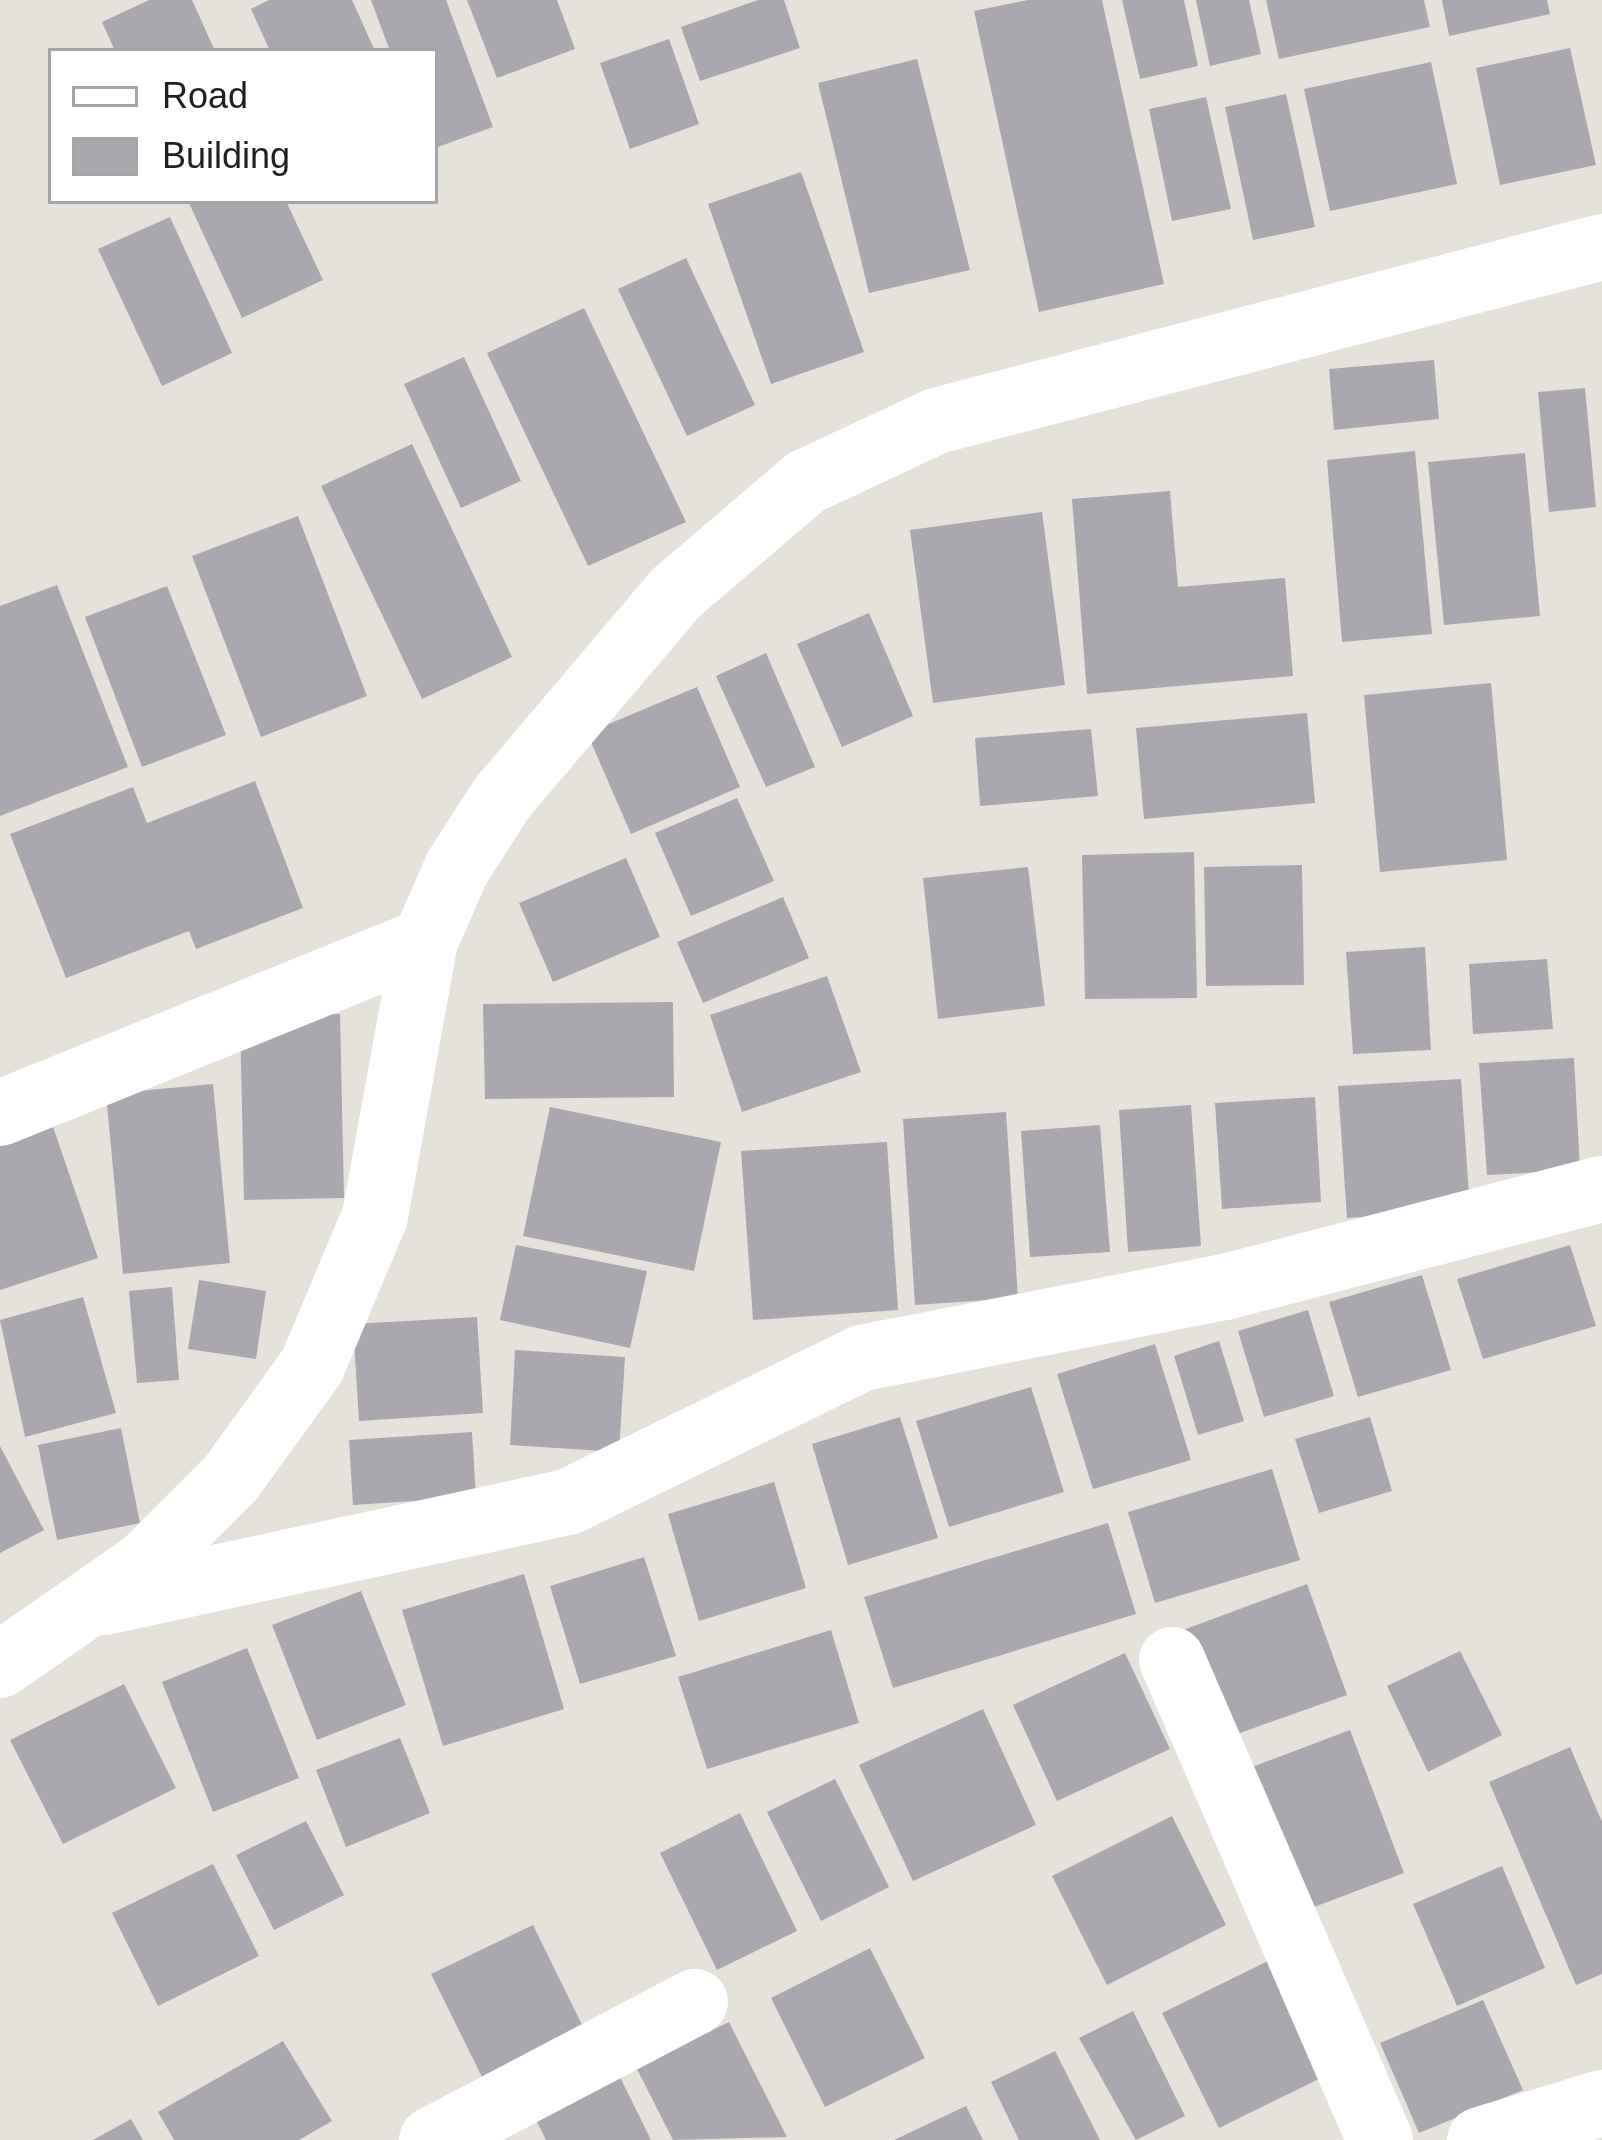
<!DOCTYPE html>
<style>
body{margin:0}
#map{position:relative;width:1602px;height:2140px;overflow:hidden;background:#e5e2dc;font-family:Arial,sans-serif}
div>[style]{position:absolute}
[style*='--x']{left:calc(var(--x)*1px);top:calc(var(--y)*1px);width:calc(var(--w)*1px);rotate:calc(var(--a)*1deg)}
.building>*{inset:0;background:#aaa8ae}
.street>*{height:66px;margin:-33px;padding:0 33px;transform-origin:33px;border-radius:33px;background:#fff}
span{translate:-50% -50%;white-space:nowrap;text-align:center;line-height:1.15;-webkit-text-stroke:9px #fff;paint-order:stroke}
.legend{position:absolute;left:48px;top:48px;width:390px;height:156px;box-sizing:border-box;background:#fff;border:3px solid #a6a5a5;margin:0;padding:15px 21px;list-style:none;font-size:36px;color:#201f1d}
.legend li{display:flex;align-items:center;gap:24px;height:60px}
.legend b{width:60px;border:3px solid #a6a5a5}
</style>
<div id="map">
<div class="building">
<i style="clip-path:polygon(149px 0,192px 0,215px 51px,115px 51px,102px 22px)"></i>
<i style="clip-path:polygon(269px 0,352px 0,375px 51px,270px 51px,251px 9px)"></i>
<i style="clip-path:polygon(371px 0,446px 0,493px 127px,435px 148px,435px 51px,390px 51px)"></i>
<i style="clip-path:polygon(467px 0,557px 0,575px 49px,497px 78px)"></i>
<i style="clip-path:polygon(758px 0,784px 0,800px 48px,700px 81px,681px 27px)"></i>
<i style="clip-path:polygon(1028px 0,1102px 0,1164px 284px,1039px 312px,974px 11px)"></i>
<i style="clip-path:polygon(1122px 0,1184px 0,1198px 66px,1140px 79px)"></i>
<i style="clip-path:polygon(1196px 0,1249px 0,1261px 54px,1210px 66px)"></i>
<i style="clip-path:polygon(1266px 0,1424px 0,1430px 27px,1279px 59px)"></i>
<i style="clip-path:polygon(1442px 0,1547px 0,1550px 14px,1449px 36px)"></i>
<i style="clip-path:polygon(669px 39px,699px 124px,630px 149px,600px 63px)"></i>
<i style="clip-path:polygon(1570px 48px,1596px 165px,1500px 185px,1476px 68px)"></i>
<i style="clip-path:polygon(917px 59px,970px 270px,869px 293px,818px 83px)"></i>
<i style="clip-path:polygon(1431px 62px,1457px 184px,1330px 211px,1304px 89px)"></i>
<i style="clip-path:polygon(1286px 94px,1315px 227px,1253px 240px,1225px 107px)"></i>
<i style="clip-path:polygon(1206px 97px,1231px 209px,1172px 221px,1149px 109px)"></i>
<i style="clip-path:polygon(801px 172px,864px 352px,771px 384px,708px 204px)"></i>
<i style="clip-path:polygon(188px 201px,286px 201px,323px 280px,242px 318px)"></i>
<i style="clip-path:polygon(170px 217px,232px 353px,162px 386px,98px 249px)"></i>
<i style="clip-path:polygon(686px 258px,755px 405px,687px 436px,618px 289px)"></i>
<i style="clip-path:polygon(584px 308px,686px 522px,588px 566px,487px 353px)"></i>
<i style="clip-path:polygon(464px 357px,521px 481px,461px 508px,404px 384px)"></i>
<i style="clip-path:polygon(1434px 360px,1439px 419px,1334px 430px,1329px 369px)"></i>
<i style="clip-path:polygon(1585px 388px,1596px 507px,1549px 512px,1538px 392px)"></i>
<i style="clip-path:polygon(412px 444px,512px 657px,422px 699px,321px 486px)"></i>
<i style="clip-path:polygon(1415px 451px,1432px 634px,1342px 642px,1327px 460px)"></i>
<i style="clip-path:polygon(1525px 453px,1540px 616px,1444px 625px,1428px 462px)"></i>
<i style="clip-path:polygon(1170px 491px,1178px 587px,1285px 578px,1293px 676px,1087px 694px,1072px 499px)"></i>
<i style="clip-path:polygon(1042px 512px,1065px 685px,933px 703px,910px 530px)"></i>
<i style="clip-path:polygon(298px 516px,367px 696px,261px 737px,192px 556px)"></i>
<i style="clip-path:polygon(57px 585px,128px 767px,0 816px,0 606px)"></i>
<i style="clip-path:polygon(167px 586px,226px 735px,142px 767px,85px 617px)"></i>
<i style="clip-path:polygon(869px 613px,913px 716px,842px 747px,797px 644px)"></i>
<i style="clip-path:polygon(766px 653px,815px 767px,766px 787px,716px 676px)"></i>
<i style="clip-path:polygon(1491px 683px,1507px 860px,1380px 872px,1364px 695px)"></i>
<i style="clip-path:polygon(697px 687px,740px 787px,631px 834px,587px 733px)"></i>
<i style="clip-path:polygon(1307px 713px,1315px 803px,1144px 819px,1136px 728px)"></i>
<i style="clip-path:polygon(1091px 729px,1098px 796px,980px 806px,975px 738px)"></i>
<i style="clip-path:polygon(255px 781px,303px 908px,196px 949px,189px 931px,66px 978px,10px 834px,133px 787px,147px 823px)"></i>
<i style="clip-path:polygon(737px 798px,774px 881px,691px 916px,655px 833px)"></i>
<i style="clip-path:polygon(1194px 852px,1197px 998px,1085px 999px,1082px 855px)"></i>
<i style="clip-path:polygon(626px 858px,660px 937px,553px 982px,519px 903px)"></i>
<i style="clip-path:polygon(1302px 865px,1304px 985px,1206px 986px,1204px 867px)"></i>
<i style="clip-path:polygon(1028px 867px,1045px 1006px,938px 1019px,923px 878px)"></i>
<i style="clip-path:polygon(783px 897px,809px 958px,703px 1003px,677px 942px)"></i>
<i style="clip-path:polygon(1425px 947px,1431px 1050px,1353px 1054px,1346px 952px)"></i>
<i style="clip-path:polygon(1547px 959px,1553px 1029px,1473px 1034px,1469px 964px)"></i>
<i style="clip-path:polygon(827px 976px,861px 1072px,742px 1112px,710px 1015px)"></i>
<i style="clip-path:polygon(673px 1002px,674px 1097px,485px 1099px,483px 1004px)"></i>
<i style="clip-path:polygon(340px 1014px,344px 1198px,244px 1200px,240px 1016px)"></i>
<i style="clip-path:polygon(1574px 1058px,1580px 1170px,1487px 1175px,1479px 1063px)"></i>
<i style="clip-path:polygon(1461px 1079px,1470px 1210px,1347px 1218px,1338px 1086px)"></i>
<i style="clip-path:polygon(213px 1084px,230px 1263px,123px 1274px,106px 1094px)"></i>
<i style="clip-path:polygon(1315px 1097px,1321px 1202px,1222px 1209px,1215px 1103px)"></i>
<i style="clip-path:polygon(1191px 1105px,1201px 1246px,1128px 1252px,1119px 1110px)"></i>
<i style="clip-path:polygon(550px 1107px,721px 1142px,694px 1271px,523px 1236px)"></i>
<i style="clip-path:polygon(1006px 1112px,1018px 1298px,915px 1305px,903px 1119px)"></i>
<i style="clip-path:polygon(52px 1124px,98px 1258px,0 1290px,0 1141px)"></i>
<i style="clip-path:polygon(1100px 1125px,1110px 1252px,1030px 1257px,1021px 1131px)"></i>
<i style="clip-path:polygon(887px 1142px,898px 1310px,753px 1320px,741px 1151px)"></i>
<i style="clip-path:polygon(516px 1245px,647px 1271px,630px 1348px,500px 1320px)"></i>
<i style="clip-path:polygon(1570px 1245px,1596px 1326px,1483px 1359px,1457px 1279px)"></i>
<i style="clip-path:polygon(1422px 1275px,1451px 1370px,1358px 1397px,1329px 1302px)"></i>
<i style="clip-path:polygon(199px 1280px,266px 1291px,256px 1359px,188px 1349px)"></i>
<i style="clip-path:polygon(172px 1287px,179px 1380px,137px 1383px,129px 1291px)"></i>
<i style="clip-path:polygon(83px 1297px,116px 1413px,25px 1437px,0 1320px)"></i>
<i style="clip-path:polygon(1308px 1310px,1334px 1396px,1264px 1417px,1238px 1331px)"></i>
<i style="clip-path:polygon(477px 1317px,483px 1413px,359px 1421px,353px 1324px)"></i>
<i style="clip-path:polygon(1219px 1341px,1244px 1421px,1198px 1435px,1174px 1356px)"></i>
<i style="clip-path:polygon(1155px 1344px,1191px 1460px,1093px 1489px,1057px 1374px)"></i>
<i style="clip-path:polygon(515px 1350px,625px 1357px,619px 1452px,510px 1445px)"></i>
<i style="clip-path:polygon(1031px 1387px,1064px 1492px,949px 1527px,916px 1421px)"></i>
<i style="clip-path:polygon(900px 1417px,938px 1538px,848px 1565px,812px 1444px)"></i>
<i style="clip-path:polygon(1370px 1417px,1392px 1491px,1319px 1513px,1295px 1439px)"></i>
<i style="clip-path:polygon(121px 1428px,140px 1523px,57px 1540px,38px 1445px)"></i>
<i style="clip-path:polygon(472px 1432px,476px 1497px,353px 1505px,349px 1440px)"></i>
<i style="clip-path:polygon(0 1446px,44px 1530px,0 1553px)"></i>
<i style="clip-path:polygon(1272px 1469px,1300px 1560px,1155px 1603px,1128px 1512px)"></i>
<i style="clip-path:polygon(774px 1482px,806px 1588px,699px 1621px,668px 1514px)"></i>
<i style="clip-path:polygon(1108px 1523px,1136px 1614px,893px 1688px,864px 1597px)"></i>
<i style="clip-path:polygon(644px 1557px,676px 1656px,580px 1684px,550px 1586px)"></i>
<i style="clip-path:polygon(524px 1574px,564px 1709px,443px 1746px,402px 1610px)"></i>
<i style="clip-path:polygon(1307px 1584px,1347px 1695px,1223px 1739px,1183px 1630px)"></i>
<i style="clip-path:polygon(361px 1591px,406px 1705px,317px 1740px,272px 1625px)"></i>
<i style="clip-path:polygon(831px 1630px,859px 1723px,707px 1769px,678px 1677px)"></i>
<i style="clip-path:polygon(247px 1648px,299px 1778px,213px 1812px,162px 1682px)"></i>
<i style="clip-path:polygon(1460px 1651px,1502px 1735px,1428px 1772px,1387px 1686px)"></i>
<i style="clip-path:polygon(1125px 1653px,1170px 1749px,1057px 1801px,1013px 1705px)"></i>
<i style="clip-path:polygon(124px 1684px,176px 1788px,63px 1844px,10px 1740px)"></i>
<i style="clip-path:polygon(983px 1709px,1036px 1825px,913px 1881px,859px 1765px)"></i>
<i style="clip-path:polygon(1350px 1730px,1404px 1873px,1293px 1915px,1239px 1772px)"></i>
<i style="clip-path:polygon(400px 1738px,430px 1813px,346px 1847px,316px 1770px)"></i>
<i style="clip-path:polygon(1570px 1747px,1602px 1822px,1602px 1974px,1576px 1985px,1489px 1782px)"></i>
<i style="clip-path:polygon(835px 1779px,889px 1887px,821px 1921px,767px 1812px)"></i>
<i style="clip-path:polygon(740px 1813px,797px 1931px,717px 1970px,660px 1853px)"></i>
<i style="clip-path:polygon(1172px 1816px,1226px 1925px,1107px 1985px,1052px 1876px)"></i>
<i style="clip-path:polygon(306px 1821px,344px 1895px,274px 1930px,236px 1855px)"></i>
<i style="clip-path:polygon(213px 1864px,259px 1956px,158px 2006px,112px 1913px)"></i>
<i style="clip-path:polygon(1502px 1866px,1545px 1968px,1457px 2006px,1413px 1904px)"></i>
<i style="clip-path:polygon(533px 1925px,587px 2035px,486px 2085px,431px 1974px)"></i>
<i style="clip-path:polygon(870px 1948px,925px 2058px,825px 2107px,771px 1998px)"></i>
<i style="clip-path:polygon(1272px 1959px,1329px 2074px,1219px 2128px,1162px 2013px)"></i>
<i style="clip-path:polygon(1483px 2000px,1523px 2090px,1419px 2133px,1380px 2043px)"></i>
<i style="clip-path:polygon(1133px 2011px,1185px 2116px,1136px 2140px,1079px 2038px)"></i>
<i style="clip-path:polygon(729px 2022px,787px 2137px,673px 2140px,636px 2067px)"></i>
<i style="clip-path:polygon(283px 2041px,332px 2121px,299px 2140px,174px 2140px,158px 2112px)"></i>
<i style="clip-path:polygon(1055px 2051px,1100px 2140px,1019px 2140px,991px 2082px)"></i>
<i style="clip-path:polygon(617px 2071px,651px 2140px,546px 2140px,532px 2112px)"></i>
<i style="clip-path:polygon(966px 2106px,983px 2140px,894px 2140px)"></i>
<i style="clip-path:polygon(131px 2119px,143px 2140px,93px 2140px)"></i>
</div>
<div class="street">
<i style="--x:0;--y:1113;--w:458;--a:-22"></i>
<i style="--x:105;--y:1602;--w:474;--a:-12.2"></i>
<i style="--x:568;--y:1502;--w:327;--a:-26.1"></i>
<i style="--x:862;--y:1358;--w:370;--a:-11.1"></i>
<i style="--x:1225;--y:1287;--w:390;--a:-14.6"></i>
<i style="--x:1172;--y:1660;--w:523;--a:66.57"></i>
<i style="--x:0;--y:1665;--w:175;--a:-34.8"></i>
<i style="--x:144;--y:1565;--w:123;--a:-45"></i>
<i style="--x:231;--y:1478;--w:138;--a:-54.1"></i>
<i style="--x:312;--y:1366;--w:163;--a:-67.2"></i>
<i style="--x:375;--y:1216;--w:280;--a:-79.7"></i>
<i style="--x:425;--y:941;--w:80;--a:-66.3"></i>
<i style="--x:457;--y:868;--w:83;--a:-57.3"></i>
<i style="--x:502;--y:798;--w:270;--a:-49.7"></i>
<i style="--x:677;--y:592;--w:170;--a:-40.5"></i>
<i style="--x:806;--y:482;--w:144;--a:-25.1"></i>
<i style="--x:936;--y:421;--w:688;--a:-14.64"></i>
<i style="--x:432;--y:2140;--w:297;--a:-27.7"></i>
<i style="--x:1480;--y:2140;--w:127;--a:-16.9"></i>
</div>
<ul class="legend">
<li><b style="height:15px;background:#fff"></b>Road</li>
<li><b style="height:33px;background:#aaa8ae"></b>Building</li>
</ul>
</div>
